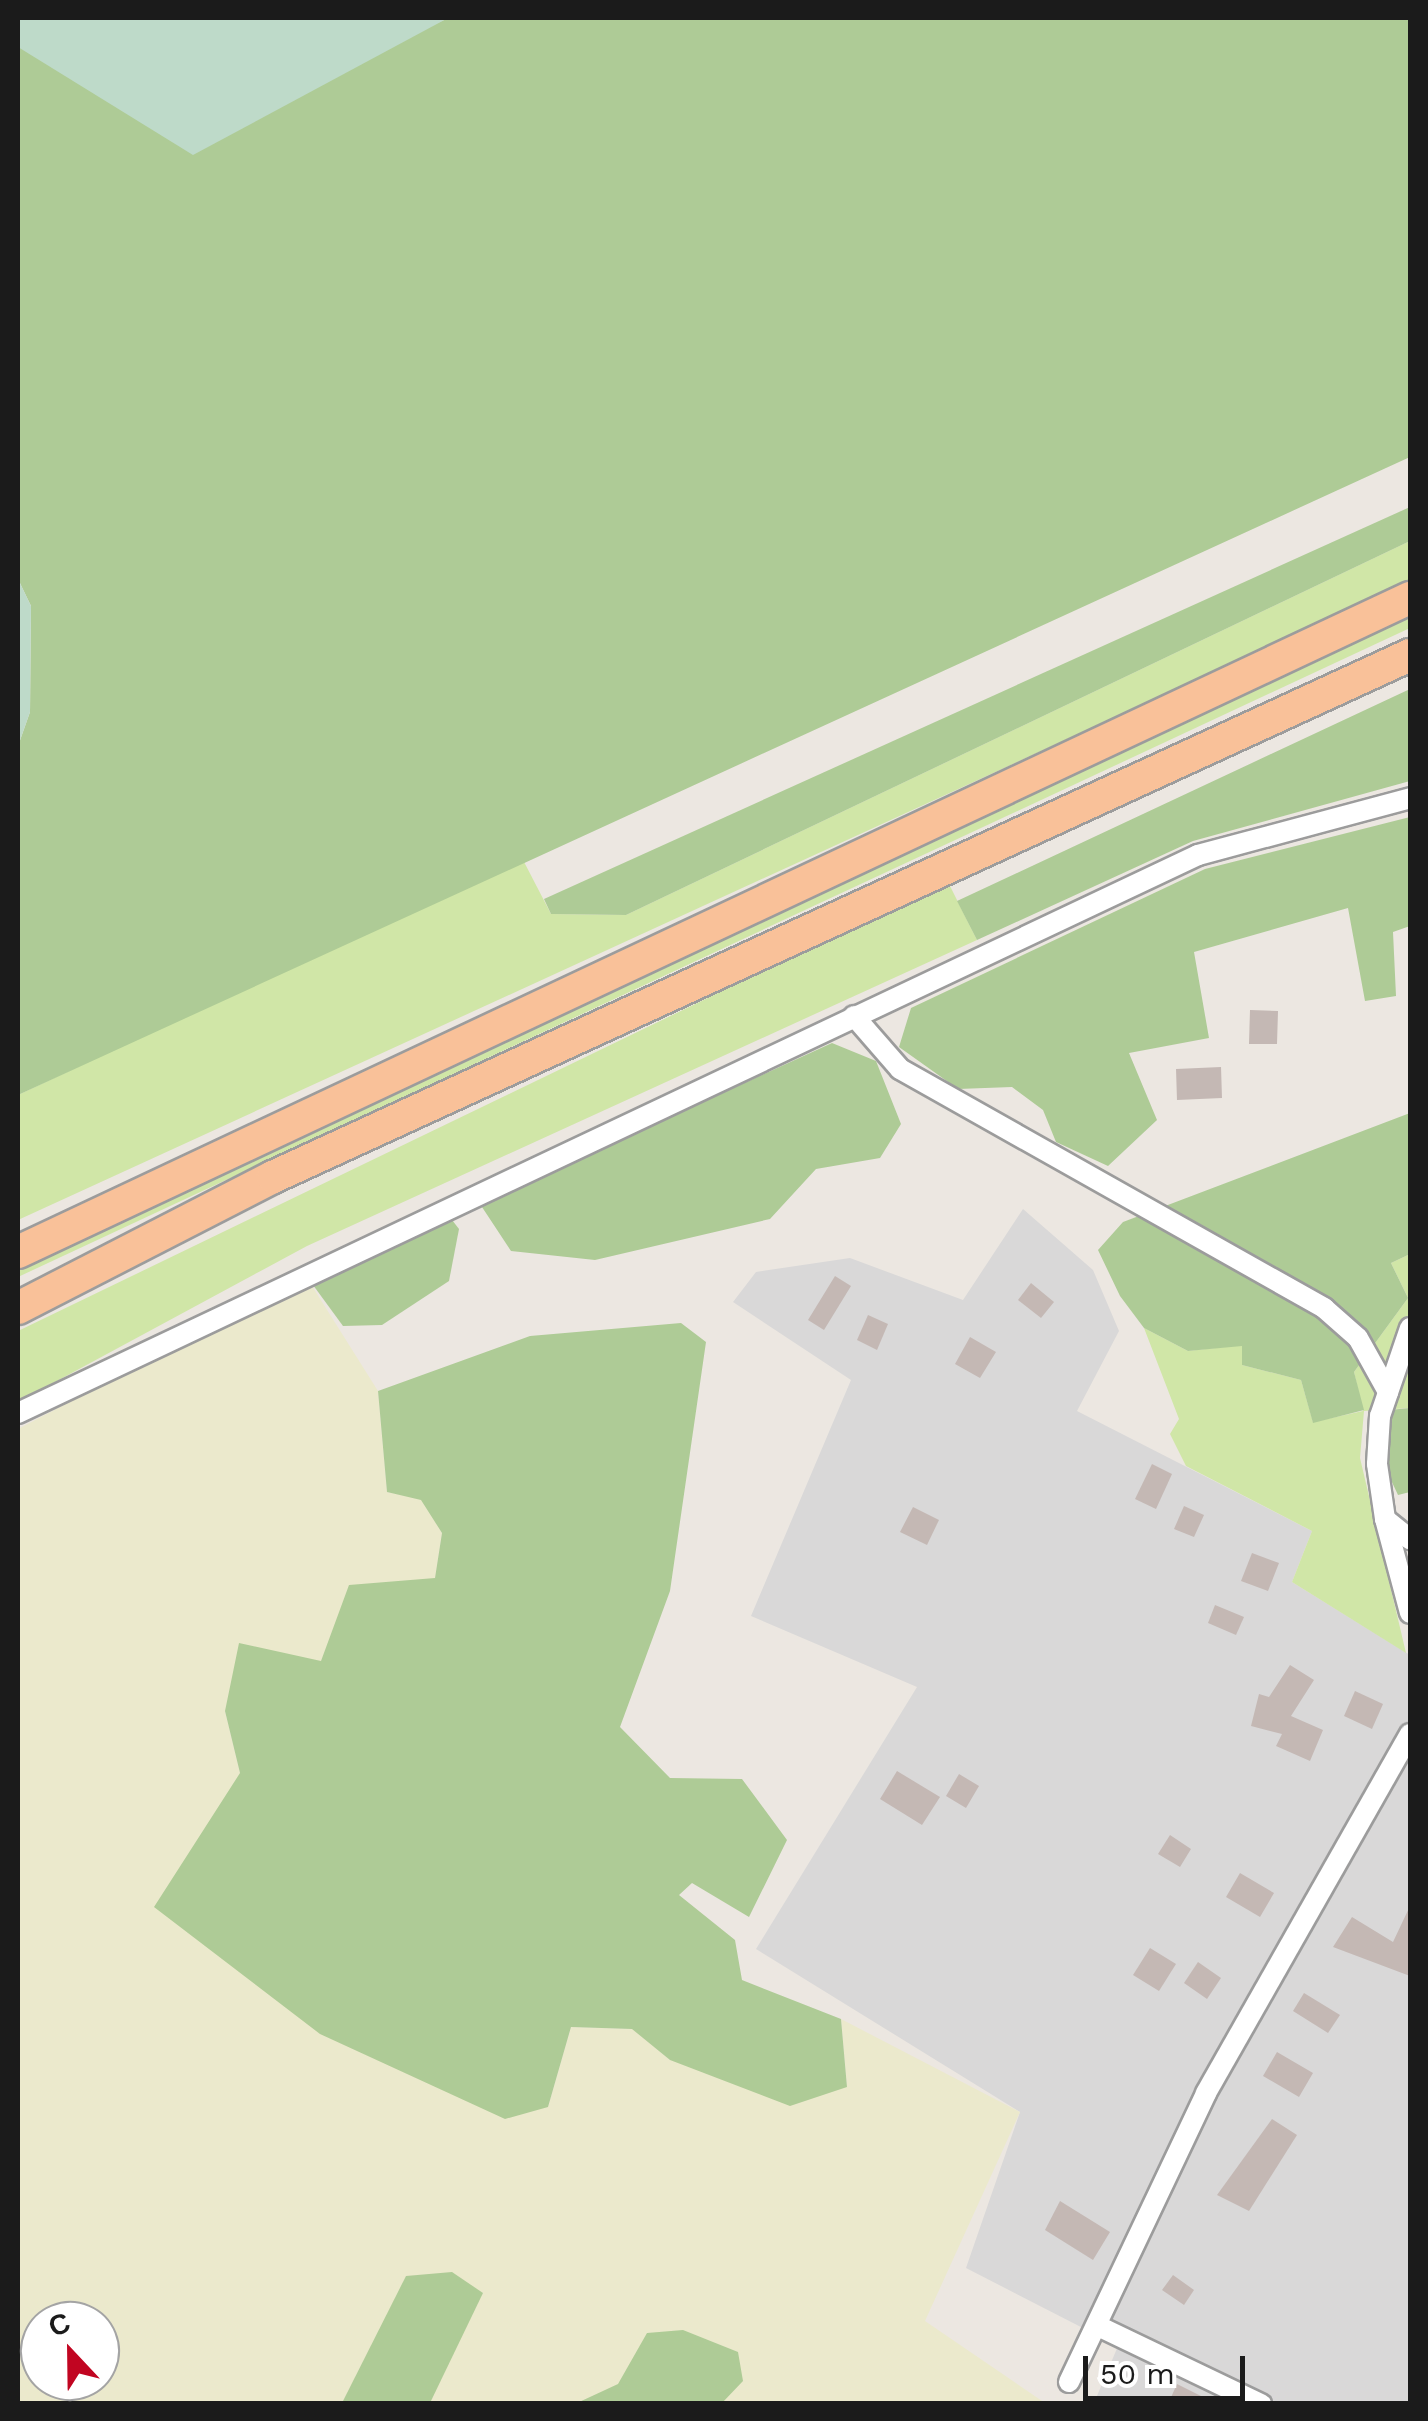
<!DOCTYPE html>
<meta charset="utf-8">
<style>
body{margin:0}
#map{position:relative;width:1428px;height:2421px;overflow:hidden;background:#ece7e1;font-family:"Work Sans",sans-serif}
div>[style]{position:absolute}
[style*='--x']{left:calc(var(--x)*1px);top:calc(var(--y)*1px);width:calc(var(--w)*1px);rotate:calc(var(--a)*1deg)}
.residential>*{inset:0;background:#d9d8d8}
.farmland>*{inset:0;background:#ebe9cc}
.grass>*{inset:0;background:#d0e6a7}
.forest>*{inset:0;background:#aecb96}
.wetland>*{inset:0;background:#bedac9}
.building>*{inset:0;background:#c4b8b4}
.roads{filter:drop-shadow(2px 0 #9c9c9c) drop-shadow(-2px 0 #9c9c9c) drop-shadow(0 2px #9c9c9c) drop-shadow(0 -2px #9c9c9c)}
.street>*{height:20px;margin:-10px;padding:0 10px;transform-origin:10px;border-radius:10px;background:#fff}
.primary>*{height:32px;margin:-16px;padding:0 16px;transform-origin:16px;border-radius:16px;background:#f9c199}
span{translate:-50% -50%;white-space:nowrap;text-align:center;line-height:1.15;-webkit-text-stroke:10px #fff;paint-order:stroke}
.frame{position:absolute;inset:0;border:20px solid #1b1b1b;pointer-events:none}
.north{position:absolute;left:20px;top:2301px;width:100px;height:100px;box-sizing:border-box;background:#fff;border:2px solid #a4a4a4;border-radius:50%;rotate:338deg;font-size:28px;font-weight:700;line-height:40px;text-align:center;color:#1b1b1b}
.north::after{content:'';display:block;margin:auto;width:35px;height:45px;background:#c10521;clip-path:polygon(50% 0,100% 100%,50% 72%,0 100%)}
.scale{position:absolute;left:1083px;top:2356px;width:162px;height:45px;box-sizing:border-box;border:5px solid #1b1b1b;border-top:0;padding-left:12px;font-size:30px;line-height:35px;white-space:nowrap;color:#1b1b1b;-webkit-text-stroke:8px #fff;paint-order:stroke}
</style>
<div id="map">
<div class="residential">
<i style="clip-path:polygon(1023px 1209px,1093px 1270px,1119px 1331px,1077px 1411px,1312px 1531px,1292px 1582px,1410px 1655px,1410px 2403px,1094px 2403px,1118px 2346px,966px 2268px,1020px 2112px,756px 1949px,917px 1687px,751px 1616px,851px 1380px,733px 1302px,756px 1272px,850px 1258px,963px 1300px)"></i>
</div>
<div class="farmland">
<i style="clip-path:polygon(evenodd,307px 1278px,378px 1391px,387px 1492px,421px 1499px,442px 1533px,435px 1579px,321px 1662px,225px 1711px,240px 1773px,548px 2107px,571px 2027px,633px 2029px,670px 2060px,847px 2087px,841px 2019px,1020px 2112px,925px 2321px,1045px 2403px,18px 2404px,18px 1429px,307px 1278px,40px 2321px,100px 2321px,100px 2381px,40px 2381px,40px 2321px)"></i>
</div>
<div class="grass">
<i style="clip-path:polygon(1410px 541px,1410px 582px,18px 1220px,18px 1095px,522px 858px,551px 914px,626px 915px)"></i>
<i style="clip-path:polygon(1410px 610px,1410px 628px,18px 1277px,18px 1260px)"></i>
<i style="clip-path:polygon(948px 882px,977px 940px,307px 1246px,18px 1402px,18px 1331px)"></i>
<i style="clip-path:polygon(1410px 1254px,1410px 1408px,1364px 1411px,1360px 1458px,1406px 1653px,1292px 1582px,1312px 1531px,1186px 1466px,1170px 1434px,1179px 1419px,1144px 1328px,1188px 1351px,1242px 1345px,1242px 1365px,1301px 1380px,1313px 1422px,1363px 1411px,1354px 1372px,1408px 1298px,1391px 1263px)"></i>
</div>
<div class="forest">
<i style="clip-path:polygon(448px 18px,1410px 18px,1410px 457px,18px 1095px,18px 746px,30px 712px,31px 606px,18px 579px,18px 47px,339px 70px)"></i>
<i style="clip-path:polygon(1410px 507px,1410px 541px,626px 915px,551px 914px,544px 899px)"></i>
<i style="clip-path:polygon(1410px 689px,1410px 781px,1193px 841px,977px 940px,957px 901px)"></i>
<i style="clip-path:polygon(1410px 817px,1410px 926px,1393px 932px,1396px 996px,1365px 1001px,1348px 908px,1194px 952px,1209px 1038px,1129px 1053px,1157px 1120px,1108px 1166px,1056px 1142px,1043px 1110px,1012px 1087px,958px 1089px,899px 1047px,911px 1008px,1205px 869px)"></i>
<i style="clip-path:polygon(832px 1043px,876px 1061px,901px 1124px,880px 1158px,816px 1169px,770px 1219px,595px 1260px,511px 1251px,480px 1204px)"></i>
<i style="clip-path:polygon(1410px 1113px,1410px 1254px,1391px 1263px,1408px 1298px,1354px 1372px,1364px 1410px,1313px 1423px,1301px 1380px,1242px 1365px,1242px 1346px,1188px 1351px,1144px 1328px,1120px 1296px,1098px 1250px,1123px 1222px)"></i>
<i style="clip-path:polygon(449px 1216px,459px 1229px,449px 1281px,382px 1325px,343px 1326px,313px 1285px)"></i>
<i style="clip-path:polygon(681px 1323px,706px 1342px,670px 1591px,620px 1727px,670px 1778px,742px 1779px,787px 1840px,749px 1917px,692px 1883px,679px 1895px,735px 1940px,742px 1980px,841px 2019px,847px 2087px,790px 2106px,670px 2060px,632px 2029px,571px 2027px,548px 2107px,505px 2119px,320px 2034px,154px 1907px,240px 1773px,225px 1711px,239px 1643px,321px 1661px,349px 1585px,435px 1578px,442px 1533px,421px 1500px,387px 1492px,378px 1391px,530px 1336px)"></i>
<i style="clip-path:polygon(1410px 1408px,1410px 1492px,1398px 1495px,1384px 1465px,1389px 1410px)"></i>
<i style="clip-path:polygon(452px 2272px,483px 2293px,430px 2403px,342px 2403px,406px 2276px)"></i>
<i style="clip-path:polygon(683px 2330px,738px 2352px,743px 2381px,722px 2403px,577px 2403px,618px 2384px,647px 2333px)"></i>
</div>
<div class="wetland">
<i style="clip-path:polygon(18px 18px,448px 18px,193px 155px,18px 47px)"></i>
<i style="clip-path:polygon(18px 579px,31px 606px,30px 712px,18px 746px)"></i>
</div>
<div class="building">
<i style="clip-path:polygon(1250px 1010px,1278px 1011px,1277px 1044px,1249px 1044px)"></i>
<i style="clip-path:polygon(1221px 1067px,1222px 1098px,1177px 1100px,1176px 1069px)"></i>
<i style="clip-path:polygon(835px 1276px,851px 1286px,824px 1330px,808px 1320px)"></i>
<i style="clip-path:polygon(1031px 1283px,1054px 1302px,1041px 1318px,1018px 1300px)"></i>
<i style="clip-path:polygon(868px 1315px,888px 1324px,877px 1350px,857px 1340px)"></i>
<i style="clip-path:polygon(970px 1337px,996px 1352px,980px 1378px,955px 1364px)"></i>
<i style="clip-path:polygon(1152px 1464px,1172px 1474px,1156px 1509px,1135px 1499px)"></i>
<i style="clip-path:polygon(1184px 1506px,1204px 1515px,1194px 1537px,1174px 1529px)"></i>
<i style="clip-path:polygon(913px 1507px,939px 1520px,927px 1545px,900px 1532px)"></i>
<i style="clip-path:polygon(1252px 1553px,1279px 1563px,1268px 1591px,1241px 1581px)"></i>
<i style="clip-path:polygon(1215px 1605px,1244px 1617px,1236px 1635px,1208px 1623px)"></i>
<i style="clip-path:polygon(1290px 1665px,1314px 1680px,1291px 1716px,1323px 1730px,1310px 1761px,1276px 1746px,1282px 1734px,1251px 1726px,1259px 1694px,1269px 1697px)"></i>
<i style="clip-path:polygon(1355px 1691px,1383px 1704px,1372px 1729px,1344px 1716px)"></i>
<i style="clip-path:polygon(897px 1771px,940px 1797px,922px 1825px,880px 1799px)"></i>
<i style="clip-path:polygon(959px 1774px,979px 1786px,966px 1808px,946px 1796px)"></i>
<i style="clip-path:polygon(1170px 1835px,1191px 1849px,1180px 1867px,1158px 1854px)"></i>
<i style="clip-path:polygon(1240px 1873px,1274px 1893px,1260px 1917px,1226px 1897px)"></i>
<i style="clip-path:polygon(1410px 1906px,1410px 1976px,1333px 1947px,1352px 1917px,1393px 1942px)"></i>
<i style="clip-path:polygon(1150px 1948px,1176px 1964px,1159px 1991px,1133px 1975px)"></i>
<i style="clip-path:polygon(1198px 1962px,1221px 1978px,1207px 1999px,1184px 1983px)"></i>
<i style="clip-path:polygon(1304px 1993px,1340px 2015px,1328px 2033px,1293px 2011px)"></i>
<i style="clip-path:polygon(1277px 2052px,1313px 2073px,1299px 2097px,1263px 2076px)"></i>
<i style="clip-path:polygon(1272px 2119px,1297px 2135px,1249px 2211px,1217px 2195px)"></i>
<i style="clip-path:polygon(1060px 2201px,1110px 2232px,1093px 2260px,1045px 2230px)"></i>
<i style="clip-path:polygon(1173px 2275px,1194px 2290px,1184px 2305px,1162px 2290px)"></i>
<i style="clip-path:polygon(1177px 2384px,1217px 2404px,1168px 2404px)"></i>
</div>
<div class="roads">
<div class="street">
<i style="--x:854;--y:1016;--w:70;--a:49"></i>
<i style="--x:900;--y:1069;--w:487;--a:29.4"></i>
<i style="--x:1324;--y:1308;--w:45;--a:41.4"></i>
<i style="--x:1358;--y:1338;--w:62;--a:60.9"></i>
<i style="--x:1410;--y:1328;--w:93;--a:108.8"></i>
<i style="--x:1380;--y:1416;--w:48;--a:93.6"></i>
<i style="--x:1377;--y:1464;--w:56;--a:81.7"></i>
<i style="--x:1385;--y:1519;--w:32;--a:39"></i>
<i style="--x:18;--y:1413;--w:1305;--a:-25.31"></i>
<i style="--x:1198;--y:855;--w:220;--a:-15"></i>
<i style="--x:1385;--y:1519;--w:97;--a:75.1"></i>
<i style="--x:1098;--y:2326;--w:181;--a:25.6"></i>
<i style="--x:1069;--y:2382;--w:320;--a:-64.6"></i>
<i style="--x:1206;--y:2093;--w:413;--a:-60.4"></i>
</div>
<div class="primary">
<i style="--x:18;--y:1252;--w:1538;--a:-25.17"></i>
<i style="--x:18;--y:1308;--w:287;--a:-27.2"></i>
<i style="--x:273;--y:1177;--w:1251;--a:-24.66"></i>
</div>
</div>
<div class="frame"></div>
<div class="north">С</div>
<div class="scale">50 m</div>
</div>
